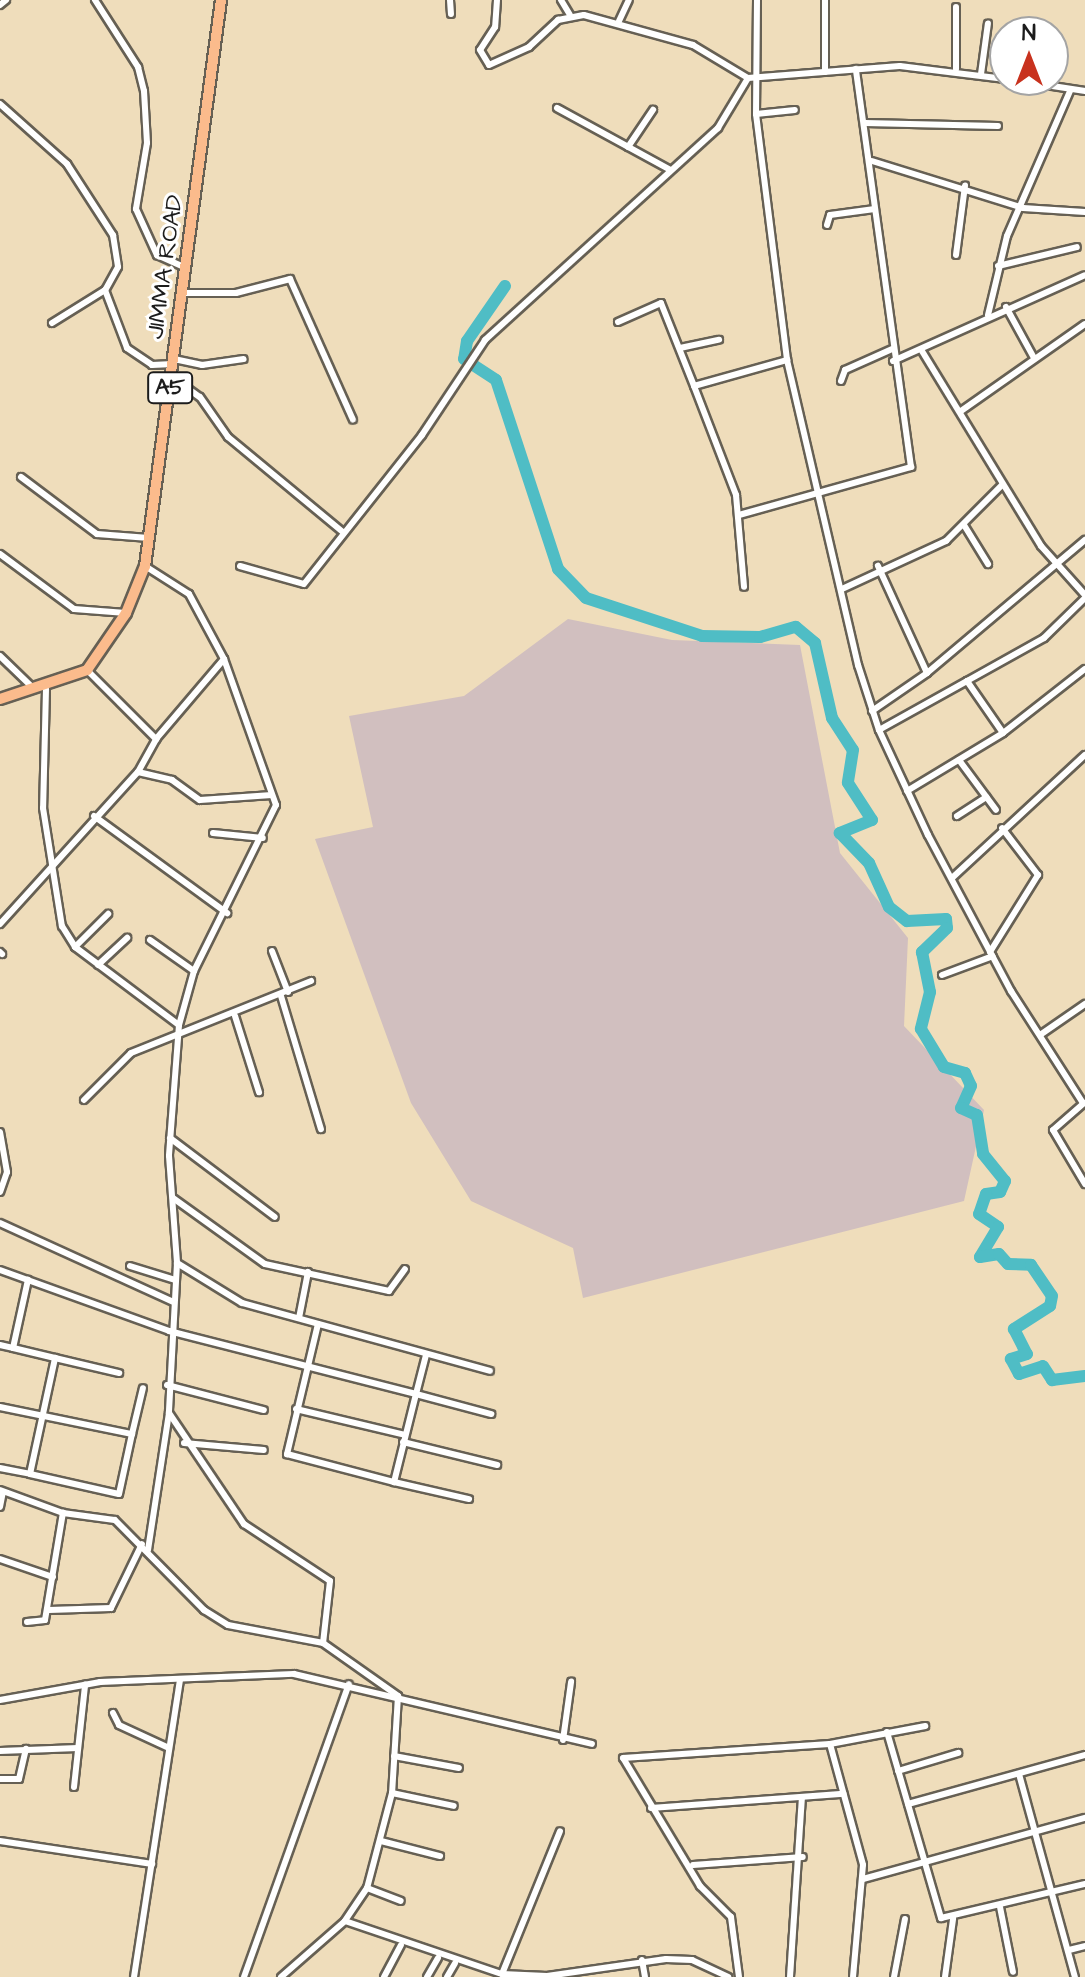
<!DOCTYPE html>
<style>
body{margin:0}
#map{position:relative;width:1085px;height:1977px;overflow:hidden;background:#efddbb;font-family:"Architects Daughter",sans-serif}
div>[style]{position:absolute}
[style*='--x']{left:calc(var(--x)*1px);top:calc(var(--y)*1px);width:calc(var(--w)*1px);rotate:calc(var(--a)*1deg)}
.industrial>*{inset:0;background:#d1bfbf}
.river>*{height:12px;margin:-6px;padding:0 6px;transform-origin:6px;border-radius:6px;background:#4fbdc5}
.roads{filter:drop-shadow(2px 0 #666054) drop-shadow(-2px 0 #666054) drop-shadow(0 2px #666054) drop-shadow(0 -2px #666054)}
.street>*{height:6px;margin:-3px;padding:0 3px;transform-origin:3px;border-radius:3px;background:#fff}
.highway>*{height:10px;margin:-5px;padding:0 5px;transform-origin:5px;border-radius:5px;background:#fbbb8c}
span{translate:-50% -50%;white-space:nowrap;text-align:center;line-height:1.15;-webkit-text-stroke:6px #fff;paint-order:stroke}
.shield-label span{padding:2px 6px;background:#fff;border:2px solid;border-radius:6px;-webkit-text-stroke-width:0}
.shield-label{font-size:22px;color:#1c1c1c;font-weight:700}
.street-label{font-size:24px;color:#1c1c1c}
.north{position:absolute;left:989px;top:16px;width:80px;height:80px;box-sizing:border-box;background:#fff;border:2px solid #a4a4a4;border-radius:50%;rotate:0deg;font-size:22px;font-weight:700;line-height:32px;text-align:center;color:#1c1c1c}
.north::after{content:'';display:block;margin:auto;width:28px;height:36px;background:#c8321e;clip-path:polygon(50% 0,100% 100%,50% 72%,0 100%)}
</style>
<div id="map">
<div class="industrial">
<i style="clip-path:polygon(568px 619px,672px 640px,800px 645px,840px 853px,908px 938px,904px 1026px,984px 1110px,964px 1201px,583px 1298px,573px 1248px,471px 1201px,411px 1103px,315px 839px,373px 827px,349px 716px,464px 696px)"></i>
</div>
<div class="river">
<i style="--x:505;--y:286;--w:67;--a:124.6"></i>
<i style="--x:467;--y:341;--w:18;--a:99"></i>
<i style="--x:464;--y:359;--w:38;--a:33"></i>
<i style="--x:496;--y:380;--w:199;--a:71.8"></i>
<i style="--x:558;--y:569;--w:40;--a:46"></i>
<i style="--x:586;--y:598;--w:122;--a:18.1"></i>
<i style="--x:702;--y:636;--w:58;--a:1"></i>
<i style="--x:760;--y:637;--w:37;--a:-16"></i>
<i style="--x:796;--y:627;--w:25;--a:40"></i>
<i style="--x:815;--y:643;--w:77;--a:77.2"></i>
<i style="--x:832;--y:718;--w:38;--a:57"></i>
<i style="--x:853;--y:750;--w:33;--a:99"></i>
<i style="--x:848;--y:783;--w:44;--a:57"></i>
<i style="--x:872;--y:820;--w:35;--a:158"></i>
<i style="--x:840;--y:833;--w:42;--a:46"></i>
<i style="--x:869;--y:863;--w:48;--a:65.6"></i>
<i style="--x:889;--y:907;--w:23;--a:38"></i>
<i style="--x:907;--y:921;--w:39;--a:-3"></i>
<i style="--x:946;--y:919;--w:9;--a:84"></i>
<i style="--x:947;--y:928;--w:35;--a:136"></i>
<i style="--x:922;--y:952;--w:41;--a:78.7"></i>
<i style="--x:930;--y:992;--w:38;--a:104"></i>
<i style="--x:921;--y:1029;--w:44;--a:58.8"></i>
<i style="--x:944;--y:1067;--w:22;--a:16"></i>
<i style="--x:965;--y:1073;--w:14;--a:65"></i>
<i style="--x:971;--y:1086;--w:24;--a:114"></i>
<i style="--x:961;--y:1108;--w:17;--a:24"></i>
<i style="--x:977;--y:1115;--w:39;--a:81"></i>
<i style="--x:983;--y:1154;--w:35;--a:51"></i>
<i style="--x:1005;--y:1181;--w:12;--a:114"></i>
<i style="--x:1000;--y:1192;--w:14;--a:172"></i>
<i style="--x:986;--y:1194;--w:21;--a:109"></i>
<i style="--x:979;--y:1214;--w:23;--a:34"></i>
<i style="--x:998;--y:1227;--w:35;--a:121"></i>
<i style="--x:980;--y:1257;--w:19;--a:-9"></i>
<i style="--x:999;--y:1254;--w:13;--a:48"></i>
<i style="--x:1008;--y:1264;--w:23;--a:2"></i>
<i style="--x:1031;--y:1265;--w:37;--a:56"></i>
<i style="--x:1052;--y:1296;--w:10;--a:101"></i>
<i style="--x:1050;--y:1306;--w:43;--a:147.4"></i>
<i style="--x:1014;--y:1329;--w:28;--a:63"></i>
<i style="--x:1027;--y:1354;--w:17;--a:163"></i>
<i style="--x:1011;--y:1359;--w:17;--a:62"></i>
<i style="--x:1019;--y:1374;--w:25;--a:-18"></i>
<i style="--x:1043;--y:1366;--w:17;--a:57"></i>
<i style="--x:1052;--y:1380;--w:33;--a:-7"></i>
</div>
<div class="roads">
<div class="street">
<i style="--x:95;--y:0;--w:80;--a:57.3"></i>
<i style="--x:138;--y:67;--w:25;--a:76"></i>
<i style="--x:144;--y:91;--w:52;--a:86.7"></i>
<i style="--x:147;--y:143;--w:67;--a:99.5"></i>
<i style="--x:136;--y:209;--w:51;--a:65.5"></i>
<i style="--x:157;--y:255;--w:32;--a:24"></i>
<i style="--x:450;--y:0;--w:14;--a:86"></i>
<i style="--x:497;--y:0;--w:27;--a:94"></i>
<i style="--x:495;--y:27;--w:27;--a:123"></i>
<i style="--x:480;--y:50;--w:17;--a:59"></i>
<i style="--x:489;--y:65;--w:44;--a:-24.2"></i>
<i style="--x:529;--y:47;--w:40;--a:-43"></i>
<i style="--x:558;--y:20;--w:26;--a:-11"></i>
<i style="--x:584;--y:15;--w:113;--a:15.4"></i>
<i style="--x:693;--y:45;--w:64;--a:31"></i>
<i style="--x:748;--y:78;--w:152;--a:-4.5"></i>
<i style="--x:900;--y:66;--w:106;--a:7.1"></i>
<i style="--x:561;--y:0;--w:17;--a:59"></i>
<i style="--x:757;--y:0;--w:114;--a:90.5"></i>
<i style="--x:756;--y:114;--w:248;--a:82.8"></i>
<i style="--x:787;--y:360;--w:313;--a:76.9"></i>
<i style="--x:858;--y:665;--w:68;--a:72.1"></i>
<i style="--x:879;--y:730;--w:116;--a:65"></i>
<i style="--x:928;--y:835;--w:177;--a:62"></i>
<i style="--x:1011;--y:991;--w:133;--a:57.3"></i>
<i style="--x:825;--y:0;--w:72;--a:90"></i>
<i style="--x:0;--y:5;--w:8;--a:-40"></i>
<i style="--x:956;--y:7;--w:62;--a:90"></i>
<i style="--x:619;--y:21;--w:23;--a:-65"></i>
<i style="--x:981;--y:74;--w:51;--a:-82.2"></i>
<i style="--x:1013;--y:80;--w:73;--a:8.7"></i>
<i style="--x:0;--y:104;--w:90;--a:41.8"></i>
<i style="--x:67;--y:164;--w:85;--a:57.1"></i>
<i style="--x:113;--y:235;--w:32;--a:81"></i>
<i style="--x:118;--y:267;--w:26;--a:119"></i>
<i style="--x:105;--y:290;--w:62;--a:69.2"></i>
<i style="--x:127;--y:348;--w:30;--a:34"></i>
<i style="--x:152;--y:365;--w:21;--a:-3"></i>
<i style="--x:557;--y:108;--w:128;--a:28.6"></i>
<i style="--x:756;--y:114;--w:39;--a:-6"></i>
<i style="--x:865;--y:123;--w:133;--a:1.3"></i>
<i style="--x:628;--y:147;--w:45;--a:-56"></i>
<i style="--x:872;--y:161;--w:158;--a:17.3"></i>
<i style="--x:1023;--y:208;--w:62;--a:3.7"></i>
<i style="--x:827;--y:225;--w:10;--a:-73"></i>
<i style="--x:830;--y:215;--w:45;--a:-7.6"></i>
<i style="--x:956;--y:255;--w:70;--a:-82.6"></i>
<i style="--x:998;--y:266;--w:81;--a:-13.5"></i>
<i style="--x:184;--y:293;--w:52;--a:0"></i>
<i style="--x:236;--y:293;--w:56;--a:-14.5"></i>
<i style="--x:290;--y:279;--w:154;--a:65.9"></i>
<i style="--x:1006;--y:307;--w:58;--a:61.2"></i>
<i style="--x:988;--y:315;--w:81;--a:-76.5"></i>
<i style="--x:1007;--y:236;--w:158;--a:-66.5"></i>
<i style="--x:618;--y:322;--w:47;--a:-23.8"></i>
<i style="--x:661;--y:303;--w:89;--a:68.3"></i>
<i style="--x:694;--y:386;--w:97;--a:-15.6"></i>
<i style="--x:52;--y:323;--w:62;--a:-31.9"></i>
<i style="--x:680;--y:348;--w:40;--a:-12"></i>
<i style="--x:922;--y:351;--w:228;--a:58.6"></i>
<i style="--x:1041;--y:546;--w:66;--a:48.1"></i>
<i style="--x:174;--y:359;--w:29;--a:12"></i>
<i style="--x:202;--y:365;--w:42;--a:-8.1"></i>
<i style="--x:893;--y:361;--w:210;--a:-24.1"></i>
<i style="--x:172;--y:377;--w:34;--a:36"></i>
<i style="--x:200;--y:397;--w:49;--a:55"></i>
<i style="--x:228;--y:437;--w:149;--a:39.6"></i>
<i style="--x:841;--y:381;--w:12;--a:-70"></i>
<i style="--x:845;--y:370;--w:51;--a:-24.1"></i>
<i style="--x:694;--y:386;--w:117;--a:68.9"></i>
<i style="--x:736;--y:495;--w:92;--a:85"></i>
<i style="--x:961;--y:411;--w:151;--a:-35.1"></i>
<i style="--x:21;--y:477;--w:95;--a:36.9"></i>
<i style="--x:97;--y:534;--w:52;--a:4.4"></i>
<i style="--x:739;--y:515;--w:179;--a:-15.6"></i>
<i style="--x:911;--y:467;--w:402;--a:-97.9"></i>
<i style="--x:964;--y:525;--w:46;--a:58.4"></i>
<i style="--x:0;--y:554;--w:92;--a:36.6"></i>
<i style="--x:74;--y:609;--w:52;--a:4.4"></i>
<i style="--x:145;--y:566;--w:52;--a:32.5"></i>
<i style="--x:189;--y:594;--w:74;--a:61.7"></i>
<i style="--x:224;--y:659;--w:155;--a:70.4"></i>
<i style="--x:276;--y:805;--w:185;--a:116.3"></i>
<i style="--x:194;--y:971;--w:56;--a:105.5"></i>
<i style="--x:179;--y:1025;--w:131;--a:94.4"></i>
<i style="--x:169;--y:1156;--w:107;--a:85.7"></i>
<i style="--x:177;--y:1263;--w:76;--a:31.6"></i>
<i style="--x:242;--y:1303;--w:257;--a:15.3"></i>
<i style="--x:240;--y:566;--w:66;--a:15.7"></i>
<i style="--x:304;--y:584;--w:190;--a:-51.6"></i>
<i style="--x:422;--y:435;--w:114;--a:-56.4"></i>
<i style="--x:485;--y:340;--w:315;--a:-42.3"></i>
<i style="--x:718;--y:128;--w:58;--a:-59"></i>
<i style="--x:842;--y:589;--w:115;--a:-24.8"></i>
<i style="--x:946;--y:541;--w:79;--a:-45"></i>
<i style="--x:0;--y:656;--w:47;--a:44.1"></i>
<i style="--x:87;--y:670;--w:98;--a:45"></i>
<i style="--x:927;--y:673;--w:207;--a:-40.1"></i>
<i style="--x:967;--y:681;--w:88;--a:-29.2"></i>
<i style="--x:1044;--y:638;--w:57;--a:-44.3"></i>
<i style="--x:46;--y:689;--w:119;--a:91.4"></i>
<i style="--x:43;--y:808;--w:120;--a:80.9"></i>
<i style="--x:62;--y:926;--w:25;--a:58"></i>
<i style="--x:75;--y:947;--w:130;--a:36.9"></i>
<i style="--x:872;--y:711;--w:67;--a:-34.6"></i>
<i style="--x:927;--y:673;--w:118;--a:-114.6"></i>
<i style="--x:879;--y:730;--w:101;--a:-29.1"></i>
<i style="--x:967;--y:681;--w:63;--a:55.3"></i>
<i style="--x:959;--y:760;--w:62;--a:53.5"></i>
<i style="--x:138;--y:772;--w:35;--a:13"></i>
<i style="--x:172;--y:780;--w:34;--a:36"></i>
<i style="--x:200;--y:800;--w:72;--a:-4"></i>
<i style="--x:907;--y:791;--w:112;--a:-31.1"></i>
<i style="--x:1003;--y:733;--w:104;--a:-38"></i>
<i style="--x:94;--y:816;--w:165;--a:36.1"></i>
<i style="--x:957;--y:816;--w:35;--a:-33"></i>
<i style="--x:213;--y:833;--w:50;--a:5.7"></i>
<i style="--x:952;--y:878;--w:181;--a:-42.8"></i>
<i style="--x:0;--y:924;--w:205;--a:-47.8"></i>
<i style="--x:138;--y:772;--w:38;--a:-61"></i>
<i style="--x:156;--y:739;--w:105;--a:-49.6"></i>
<i style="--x:150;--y:940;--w:54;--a:35.2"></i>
<i style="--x:75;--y:947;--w:47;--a:-45"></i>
<i style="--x:272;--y:951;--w:44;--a:68.7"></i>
<i style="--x:0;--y:952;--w:3;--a:45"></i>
<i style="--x:990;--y:952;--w:91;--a:-58.1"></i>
<i style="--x:1038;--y:875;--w:59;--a:-127.5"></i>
<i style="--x:98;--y:965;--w:40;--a:-43"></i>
<i style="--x:942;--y:975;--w:54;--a:-20.4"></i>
<i style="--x:281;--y:996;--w:139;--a:73.3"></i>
<i style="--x:235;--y:1016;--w:80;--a:72.5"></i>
<i style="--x:1040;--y:1035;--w:55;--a:-34.6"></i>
<i style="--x:84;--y:1100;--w:66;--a:-45"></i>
<i style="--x:131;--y:1053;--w:194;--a:-21.8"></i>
<i style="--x:1084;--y:1103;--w:41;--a:138.9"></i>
<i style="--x:1053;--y:1130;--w:63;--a:59.3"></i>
<i style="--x:0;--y:1132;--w:41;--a:80.1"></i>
<i style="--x:7;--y:1172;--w:21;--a:109"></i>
<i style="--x:170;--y:1138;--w:131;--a:37"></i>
<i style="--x:173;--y:1198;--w:113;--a:35.7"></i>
<i style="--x:265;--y:1264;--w:127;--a:12.3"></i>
<i style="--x:389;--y:1291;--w:27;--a:-54"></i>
<i style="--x:0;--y:1223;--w:190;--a:24.5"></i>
<i style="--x:177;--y:1263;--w:150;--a:93.1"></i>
<i style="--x:169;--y:1413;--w:134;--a:56"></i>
<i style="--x:244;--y:1524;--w:103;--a:33.5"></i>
<i style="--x:330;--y:1581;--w:62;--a:96.4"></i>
<i style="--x:130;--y:1266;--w:47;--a:17.3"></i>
<i style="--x:0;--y:1270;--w:180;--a:19.8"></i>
<i style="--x:169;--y:1331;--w:255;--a:14.3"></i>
<i style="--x:416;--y:1394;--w:91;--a:104"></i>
<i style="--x:394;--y:1482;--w:77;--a:12.8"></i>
<i style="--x:299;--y:1318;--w:47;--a:-78.9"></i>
<i style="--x:318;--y:1324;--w:134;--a:103.4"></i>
<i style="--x:287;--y:1454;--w:111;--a:14.7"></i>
<i style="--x:0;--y:1345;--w:13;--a:13"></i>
<i style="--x:13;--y:1348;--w:70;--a:-77.6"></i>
<i style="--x:426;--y:1355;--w:40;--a:104.4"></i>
<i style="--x:416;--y:1394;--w:78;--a:14.9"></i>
<i style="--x:55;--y:1358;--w:66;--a:13.2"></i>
<i style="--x:167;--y:1385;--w:100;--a:14.5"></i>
<i style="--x:0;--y:1407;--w:135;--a:11.6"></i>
<i style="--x:132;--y:1434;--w:47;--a:-76.6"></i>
<i style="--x:296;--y:1409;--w:112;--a:13.4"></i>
<i style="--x:403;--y:1442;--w:97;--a:13.7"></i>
<i style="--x:184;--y:1443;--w:80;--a:5"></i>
<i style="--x:0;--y:1468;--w:31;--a:11"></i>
<i style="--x:30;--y:1474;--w:119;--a:-77.8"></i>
<i style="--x:55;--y:1358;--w:43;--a:-166.6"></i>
<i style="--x:30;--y:1474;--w:91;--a:12.7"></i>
<i style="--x:119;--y:1494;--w:61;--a:-77.8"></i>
<i style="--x:0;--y:1490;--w:67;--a:20.1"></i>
<i style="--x:63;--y:1513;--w:52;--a:7.7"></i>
<i style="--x:115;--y:1520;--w:127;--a:45.3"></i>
<i style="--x:204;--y:1610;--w:28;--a:32"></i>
<i style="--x:228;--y:1625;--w:97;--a:10.7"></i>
<i style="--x:323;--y:1643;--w:92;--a:35.2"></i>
<i style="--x:398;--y:1696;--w:97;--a:93.5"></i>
<i style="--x:392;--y:1793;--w:98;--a:104.7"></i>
<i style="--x:367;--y:1888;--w:40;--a:124"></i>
<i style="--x:345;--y:1921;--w:85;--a:138.8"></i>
<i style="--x:0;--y:1507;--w:15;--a:-79"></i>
<i style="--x:148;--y:1550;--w:139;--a:-81.3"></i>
<i style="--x:0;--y:1559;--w:56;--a:18.8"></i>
<i style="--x:49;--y:1610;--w:62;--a:-1.8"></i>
<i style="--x:111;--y:1608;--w:71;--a:-64.2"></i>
<i style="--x:27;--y:1622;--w:18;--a:-6"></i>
<i style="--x:45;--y:1620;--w:109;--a:-80.5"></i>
<i style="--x:0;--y:1700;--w:102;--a:-10.2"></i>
<i style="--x:100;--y:1682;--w:194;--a:-2.4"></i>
<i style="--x:294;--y:1674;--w:306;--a:13.2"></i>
<i style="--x:113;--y:1713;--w:13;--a:63"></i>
<i style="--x:119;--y:1725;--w:55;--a:24.7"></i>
<i style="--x:887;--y:1732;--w:194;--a:73.8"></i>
<i style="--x:941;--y:1918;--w:148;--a:-13.3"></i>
<i style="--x:563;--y:1740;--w:59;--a:-82.1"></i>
<i style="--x:830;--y:1744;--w:125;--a:74.7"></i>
<i style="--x:863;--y:1865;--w:112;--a:95.1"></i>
<i style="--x:0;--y:1751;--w:78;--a:-2.2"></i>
<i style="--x:394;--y:1756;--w:66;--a:10.5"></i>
<i style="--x:898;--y:1771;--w:63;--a:-16.7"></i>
<i style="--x:1019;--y:1774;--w:211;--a:74.6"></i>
<i style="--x:0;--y:1779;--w:19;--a:0"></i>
<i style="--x:19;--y:1779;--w:31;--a:-77"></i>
<i style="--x:74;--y:1787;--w:103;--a:-83.8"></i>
<i style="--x:392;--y:1793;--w:63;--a:11.8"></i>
<i style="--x:908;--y:1804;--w:184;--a:-15.5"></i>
<i style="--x:651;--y:1808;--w:193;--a:-4.2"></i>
<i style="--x:0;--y:1841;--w:154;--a:8.6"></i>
<i style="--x:381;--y:1841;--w:61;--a:14.3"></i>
<i style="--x:693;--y:1865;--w:110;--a:-4.2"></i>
<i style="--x:863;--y:1879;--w:230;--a:-15.4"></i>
<i style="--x:367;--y:1888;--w:36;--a:21"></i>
<i style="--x:1000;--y:1907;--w:66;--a:78.7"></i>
<i style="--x:345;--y:1921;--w:166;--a:18.7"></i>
<i style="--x:502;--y:1974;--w:45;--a:2.5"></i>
<i style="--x:547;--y:1976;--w:120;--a:-8.1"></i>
<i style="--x:666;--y:1959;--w:26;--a:2"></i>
<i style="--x:692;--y:1960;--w:40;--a:25"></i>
<i style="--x:1069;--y:1950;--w:16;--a:-14"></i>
<i style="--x:642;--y:1960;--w:17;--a:80"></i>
<i style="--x:502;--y:1974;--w:154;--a:-67.9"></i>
<i style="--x:134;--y:1977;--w:301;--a:-81.2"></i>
<i style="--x:244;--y:1977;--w:311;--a:-70.3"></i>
<i style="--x:384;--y:1977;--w:36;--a:-62"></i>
<i style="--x:427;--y:1977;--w:22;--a:-60"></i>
<i style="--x:447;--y:1977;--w:16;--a:-60"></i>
<i style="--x:739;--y:1977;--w:61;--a:-97.6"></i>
<i style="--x:731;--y:1917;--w:44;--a:-135"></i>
<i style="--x:700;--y:1886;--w:149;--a:-121"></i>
<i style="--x:623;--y:1758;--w:207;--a:-3.9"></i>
<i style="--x:830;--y:1744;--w:97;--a:-10.7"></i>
<i style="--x:790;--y:1977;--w:180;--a:-86.2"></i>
<i style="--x:894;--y:1977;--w:59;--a:-79.3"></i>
<i style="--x:945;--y:1977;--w:59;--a:-82.1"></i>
</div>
<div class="highway">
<i style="--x:0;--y:699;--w:92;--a:-18.4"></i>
<i style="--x:87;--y:670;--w:69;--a:-55.6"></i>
<i style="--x:126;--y:613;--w:51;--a:-68"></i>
<i style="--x:145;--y:566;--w:571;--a:-82.35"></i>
</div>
</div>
<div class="shield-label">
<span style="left:170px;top:388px">A5</span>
</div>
<div class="street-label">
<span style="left:166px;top:267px;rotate:-82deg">JIMMA ROAD</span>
</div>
<div class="north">N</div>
</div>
